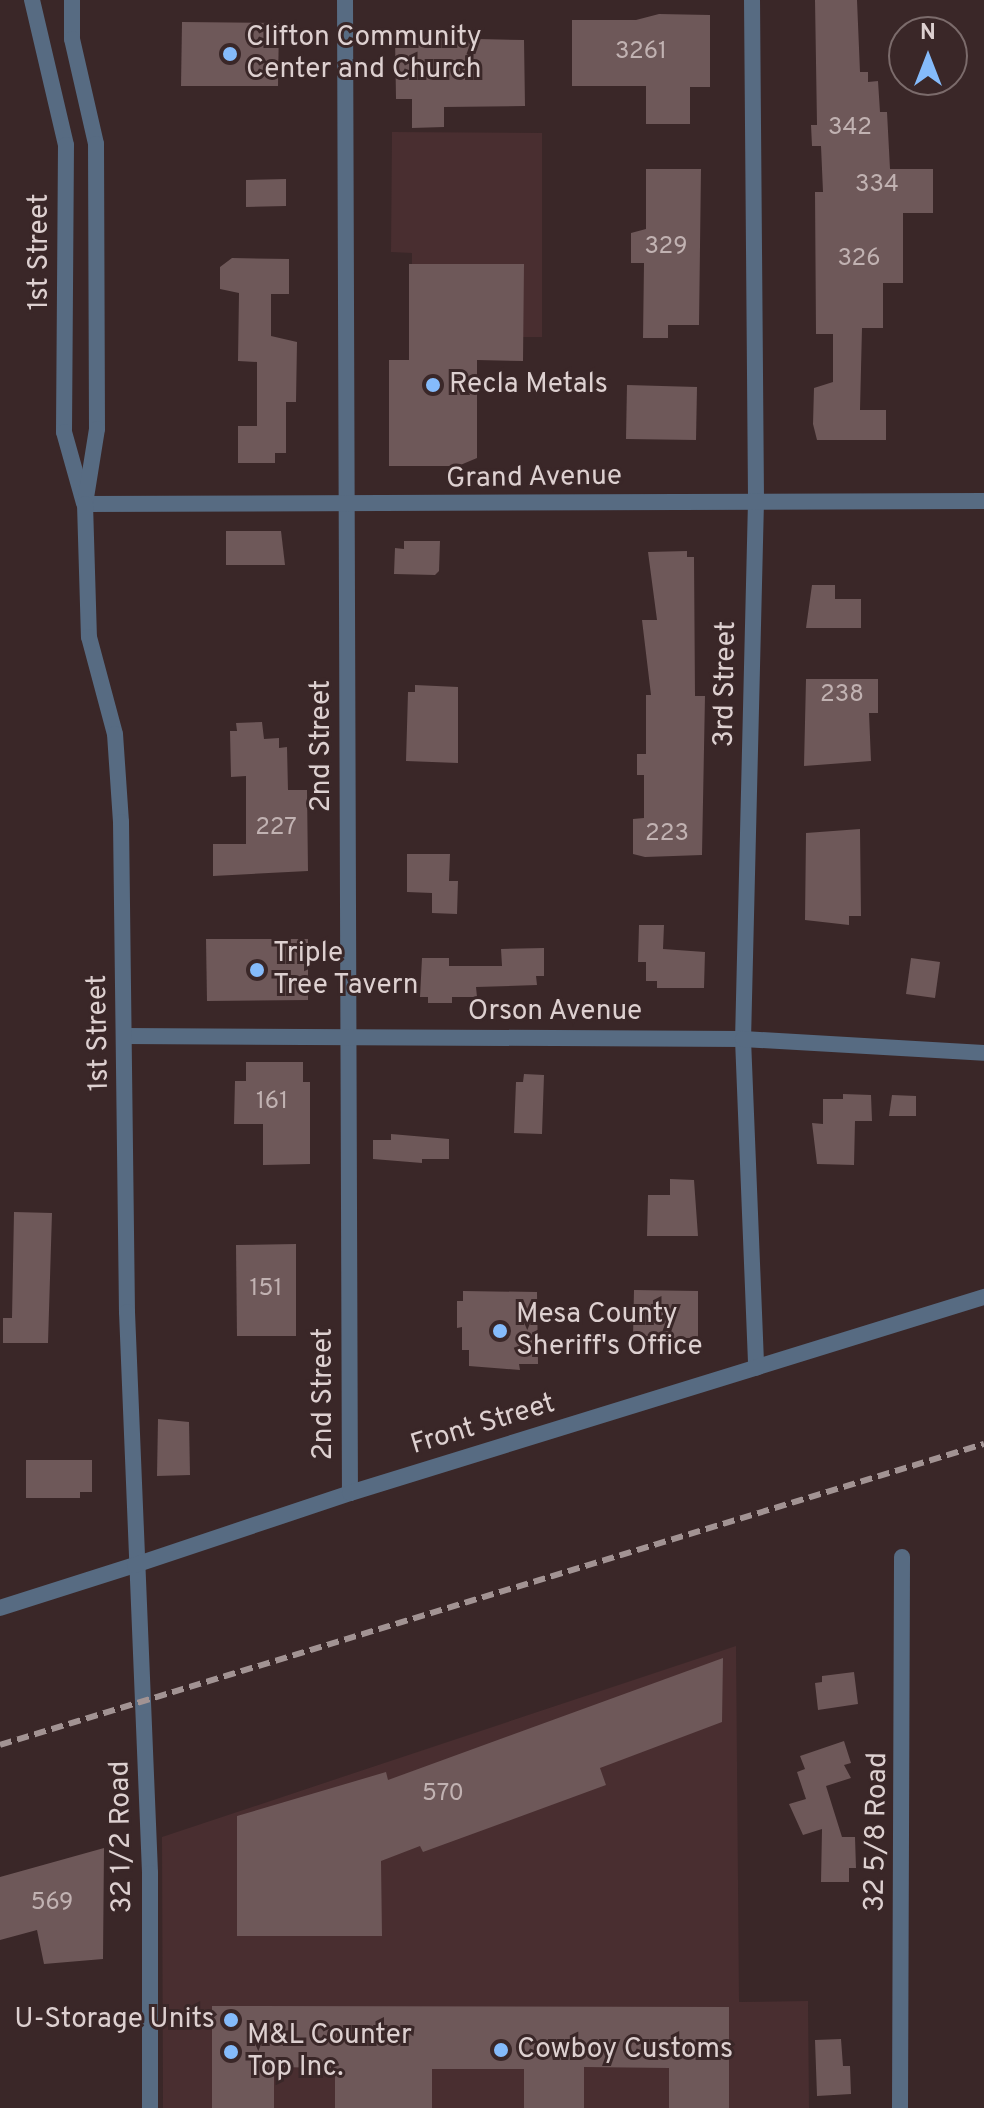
<!DOCTYPE html>
<style>
body{margin:0}
#map{position:relative;width:984px;height:2108px;overflow:hidden;background:#3a2728;font-family:Overpass,sans-serif}
div>[style]{position:absolute}
[style*='--x']{left:calc(var(--x)*1px);top:calc(var(--y)*1px);width:calc(var(--w)*1px);rotate:calc(var(--a)*1deg)}
.built>*{inset:0;background:#492e30}
.building>*{inset:0;background:#6e5859}
.minor>*{height:16px;margin:-8px;padding:0 8px;transform-origin:8px;border-radius:8px;background:#576b82}
.tertiary>*{height:16px;margin:-8px;padding:0 8px;transform-origin:8px;border-radius:8px;background:#576b82}
.rail>*{height:6px;margin-top:-3px;transform-origin:0;background:repeating-linear-gradient(90deg,#a29393 0 12px,transparent 0 18px)}
.dots>*{width:22px;height:22px;translate:-50% -50%;box-sizing:border-box;border:4px solid #3a2728;border-radius:50%}
span{translate:-50% -50%;white-space:nowrap;text-align:center;line-height:1.15;-webkit-text-stroke:6px #3a2728;paint-order:stroke}
.number-label{font-size:24px;color:#c1b2b2}
.number-label span{-webkit-text-stroke-width:0}
.poi-label{font-size:28px;color:#ddd0d0}
.left{translate:0 -50%;text-align:left}
.right{translate:-100% -50%;text-align:right}
.street-label{font-size:28px;color:#ddd0d0}
.north{position:absolute;left:888px;top:16px;width:80px;height:80px;box-sizing:border-box;background:#3a2728;border:2px solid #7b6b6b;border-radius:50%;rotate:0deg;font-size:22px;font-weight:700;line-height:32px;text-align:center;color:#ddd0d0}
.north::after{content:'';display:block;margin:auto;width:28px;height:36px;background:#85bbfb;clip-path:polygon(50% 0,100% 100%,50% 72%,0 100%)}
</style>
<div id="map">
<div class="built">
<i style="clip-path:polygon(392px 132px,542px 133px,542px 337px,523px 337px,523px 264px,412px 264px,412px 253px,391px 252px)"></i>
<i style="clip-path:polygon(736px 1646px,739px 2002px,808px 2001px,809px 2108px,163px 2108px,162px 1837px)"></i>
</div>
<div class="building">
<i style="clip-path:polygon(815px 0,857px 0,860px 72px,868px 72px,868px 82px,878px 81px,880px 112px,887px 112px,890px 169px,933px 169px,933px 213px,903px 213px,903px 283px,883px 283px,883px 328px,862px 328px,860px 410px,886px 410px,886px 440px,817px 440px,813px 424px,814px 388px,833px 382px,833px 334px,816px 334px,815px 192px,823px 192px,821px 146px,812px 146px,811px 125px,817px 125px)"></i>
<i style="clip-path:polygon(659px 14px,710px 15px,710px 87px,690px 87px,690px 124px,646px 124px,646px 86px,572px 86px,572px 20px,636px 20px)"></i>
<i style="clip-path:polygon(182px 22px,279px 23px,278px 86px,181px 86px)"></i>
<i style="clip-path:polygon(395px 37px,524px 40px,525px 106px,444px 107px,444px 127px,412px 128px,412px 99px,396px 99px)"></i>
<i style="clip-path:polygon(646px 169px,701px 169px,699px 325px,668px 325px,668px 338px,643px 338px,644px 263px,631px 263px,631px 233px,646px 229px)"></i>
<i style="clip-path:polygon(286px 179px,286px 206px,246px 207px,246px 180px)"></i>
<i style="clip-path:polygon(289px 259px,289px 294px,271px 294px,271px 336px,297px 342px,296px 402px,286px 402px,286px 453px,275px 453px,275px 463px,238px 463px,238px 426px,257px 426px,257px 362px,238px 361px,239px 293px,220px 289px,220px 267px,232px 258px)"></i>
<i style="clip-path:polygon(409px 264px,524px 264px,523px 361px,477px 360px,477px 458px,458px 466px,389px 466px,389px 360px,409px 360px)"></i>
<i style="clip-path:polygon(627px 385px,697px 387px,696px 440px,626px 439px)"></i>
<i style="clip-path:polygon(226px 531px,281px 531px,285px 565px,226px 565px)"></i>
<i style="clip-path:polygon(404px 541px,440px 541px,439px 571px,435px 575px,394px 574px,395px 548px,404px 549px)"></i>
<i style="clip-path:polygon(687px 551px,687px 557px,694px 557px,695px 696px,705px 696px,702px 855px,645px 857px,633px 854px,633px 819px,644px 818px,644px 775px,637px 775px,637px 754px,646px 754px,646px 695px,651px 695px,642px 620px,657px 620px,648px 552px)"></i>
<i style="clip-path:polygon(812px 585px,835px 585px,835px 599px,861px 599px,861px 628px,806px 628px)"></i>
<i style="clip-path:polygon(806px 679px,878px 679px,878px 713px,869px 713px,871px 761px,804px 766px)"></i>
<i style="clip-path:polygon(415px 685px,458px 687px,458px 763px,406px 761px,408px 692px,415px 692px)"></i>
<i style="clip-path:polygon(262px 722px,264px 739px,279px 738px,279px 748px,287px 747px,288px 790px,307px 790px,308px 871px,213px 876px,213px 844px,246px 844px,246px 776px,231px 777px,230px 731px,237px 731px,236px 723px)"></i>
<i style="clip-path:polygon(860px 829px,861px 916px,849px 916px,849px 925px,805px 920px,806px 833px)"></i>
<i style="clip-path:polygon(407px 854px,450px 854px,449px 881px,458px 881px,457px 914px,432px 913px,432px 893px,407px 892px)"></i>
<i style="clip-path:polygon(639px 925px,664px 925px,663px 949px,705px 952px,704px 988px,657px 988px,657px 981px,646px 981px,646px 962px,638px 962px)"></i>
<i style="clip-path:polygon(206px 939px,308px 939px,308px 1000px,207px 1001px)"></i>
<i style="clip-path:polygon(544px 948px,544px 976px,536px 976px,537px 985px,476px 987px,477px 997px,452px 997px,452px 1003px,428px 1003px,428px 997px,420px 997px,422px 958px,449px 958px,449px 966px,502px 966px,501px 949px)"></i>
<i style="clip-path:polygon(911px 958px,940px 962px,935px 998px,906px 994px)"></i>
<i style="clip-path:polygon(246px 1062px,303px 1062px,303px 1082px,310px 1082px,310px 1164px,263px 1165px,263px 1124px,234px 1124px,235px 1081px,246px 1081px)"></i>
<i style="clip-path:polygon(524px 1074px,544px 1075px,542px 1134px,514px 1133px,516px 1082px,523px 1082px)"></i>
<i style="clip-path:polygon(843px 1094px,871px 1095px,872px 1121px,855px 1121px,854px 1165px,817px 1164px,812px 1123px,823px 1124px,823px 1099px,843px 1099px)"></i>
<i style="clip-path:polygon(892px 1095px,916px 1096px,916px 1116px,889px 1116px)"></i>
<i style="clip-path:polygon(391px 1134px,449px 1139px,449px 1159px,422px 1159px,422px 1163px,373px 1159px,373px 1140px,391px 1140px)"></i>
<i style="clip-path:polygon(670px 1179px,694px 1180px,698px 1236px,647px 1236px,648px 1195px,670px 1195px)"></i>
<i style="clip-path:polygon(14px 1212px,52px 1213px,48px 1343px,3px 1343px,3px 1318px,12px 1318px)"></i>
<i style="clip-path:polygon(296px 1244px,296px 1336px,237px 1336px,236px 1245px)"></i>
<i style="clip-path:polygon(634px 1290px,698px 1291px,698px 1338px,633px 1338px)"></i>
<i style="clip-path:polygon(463px 1291px,537px 1292px,538px 1364px,519px 1364px,520px 1370px,469px 1366px,469px 1350px,462px 1350px,462px 1327px,457px 1328px,457px 1301px,463px 1301px)"></i>
<i style="clip-path:polygon(158px 1419px,189px 1422px,190px 1475px,157px 1476px)"></i>
<i style="clip-path:polygon(26px 1460px,92px 1460px,92px 1492px,80px 1492px,80px 1498px,26px 1498px)"></i>
<i style="clip-path:polygon(723px 1658px,722px 1722px,600px 1768px,606px 1785px,423px 1852px,420px 1846px,381px 1861px,382px 1936px,237px 1936px,237px 1816px,386px 1772px,388px 1780px)"></i>
<i style="clip-path:polygon(854px 1672px,858px 1704px,818px 1710px,815px 1683px,822px 1682px,822px 1676px)"></i>
<i style="clip-path:polygon(844px 1741px,851px 1763px,844px 1765px,851px 1778px,826px 1786px,842px 1837px,855px 1837px,856px 1868px,849px 1868px,849px 1882px,821px 1882px,822px 1829px,803px 1835px,789px 1804px,806px 1799px,797px 1772px,805px 1769px,800px 1756px)"></i>
<i style="clip-path:polygon(104px 1848px,103px 1959px,44px 1964px,37px 1930px,0 1940px,0 1877px)"></i>
<i style="clip-path:polygon(212px 2006px,729px 2007px,729px 2108px,669px 2108px,669px 2068px,584px 2067px,584px 2108px,524px 2108px,524px 2069px,432px 2069px,432px 2108px,335px 2108px,335px 2068px,274px 2067px,274px 2108px,212px 2108px)"></i>
<i style="clip-path:polygon(841px 2039px,843px 2066px,850px 2066px,851px 2094px,817px 2096px,815px 2040px)"></i>
</div>
<div class="minor">
<i style="--x:345;--y:0;--w:1493;--a:89.81"></i>
<i style="--x:752;--y:0;--w:501;--a:89.54"></i>
<i style="--x:756;--y:501;--w:538;--a:91.38"></i>
<i style="--x:743;--y:1039;--w:329;--a:87.7"></i>
<i style="--x:85;--y:504;--w:899;--a:-0.19"></i>
<i style="--x:125;--y:1036;--w:618;--a:0.28"></i>
<i style="--x:743;--y:1039;--w:241;--a:3.3"></i>
<i style="--x:0;--y:1608;--w:142;--a:-17.7"></i>
<i style="--x:900;--y:2108;--w:551;--a:-89.79"></i>
</div>
<div class="tertiary">
<i style="--x:32;--y:0;--w:149;--a:76.8"></i>
<i style="--x:66;--y:145;--w:287;--a:90.4"></i>
<i style="--x:64;--y:432;--w:74;--a:74.3"></i>
<i style="--x:72;--y:0;--w:39;--a:90"></i>
<i style="--x:72;--y:39;--w:108;--a:77.1"></i>
<i style="--x:96;--y:144;--w:285;--a:89.8"></i>
<i style="--x:97;--y:429;--w:76;--a:99.1"></i>
<i style="--x:85;--y:504;--w:133;--a:88.3"></i>
<i style="--x:89;--y:637;--w:100;--a:75"></i>
<i style="--x:115;--y:734;--w:88;--a:86.1"></i>
<i style="--x:121;--y:822;--w:490;--a:89.3"></i>
<i style="--x:127;--y:1312;--w:561;--a:87.65"></i>
<i style="--x:150;--y:1873;--w:235;--a:90"></i>
<i style="--x:135;--y:1565;--w:227;--a:-18.5"></i>
<i style="--x:350;--y:1493;--w:664;--a:-17.18"></i>
</div>
<div class="rail">
<i style="--x:0;--y:1745;--w:1029;--a:-17.01"></i>
</div>
<div class="dots">
<i style="left:230px;top:54px;background:#85bbfb"></i>
<i style="left:433px;top:385px;background:#85bbfb"></i>
<i style="left:257px;top:970px;background:#85bbfb"></i>
<i style="left:500px;top:1331px;background:#85bbfb"></i>
<i style="left:231px;top:2020px;background:#85bbfb"></i>
<i style="left:501px;top:2050px;background:#85bbfb"></i>
<i style="left:231px;top:2052px;background:#85bbfb"></i>
</div>
<div class="number-label">
<span style="left:641px;top:53px">3261</span>
<span style="left:850px;top:129px">342</span>
<span style="left:877px;top:186px">334</span>
<span style="left:666px;top:248px">329</span>
<span style="left:859px;top:260px">326</span>
<span style="left:842px;top:696px">238</span>
<span style="left:276px;top:829px">227</span>
<span style="left:667px;top:835px">223</span>
<span style="left:272px;top:1103px">161</span>
<span style="left:266px;top:1290px">151</span>
<span style="left:443px;top:1795px">570</span>
<span style="left:52px;top:1904px">569</span>
</div>
<div class="poi-label">
<span class="left" style="left:246px;top:54px">Clifton Community<br>Center and Church</span>
<span class="left" style="left:449px;top:385px">Recla Metals</span>
<span class="left" style="left:273px;top:970px">Triple<br>Tree Tavern</span>
<span class="left" style="left:516px;top:1331px">Mesa County<br>Sheriff's Office</span>
<span class="right" style="left:215px;top:2020px">U-Storage Units</span>
<span class="left" style="left:247px;top:2052px">M&amp;L Counter<br>Top Inc.</span>
<span class="left" style="left:517px;top:2050px">Cowboy Customs</span>
</div>
<div class="street-label">
<span style="left:40px;top:252px;rotate:-90deg">1st Street</span>
<span style="left:534px;top:478px;rotate:-1deg">Grand Avenue</span>
<span style="left:726px;top:684px;rotate:-89deg">3rd Street</span>
<span style="left:322px;top:746px;rotate:-90deg">2nd Street</span>
<span style="left:555px;top:1012px">Orson Avenue</span>
<span style="left:99px;top:1033px;rotate:-91deg">1st Street</span>
<span style="left:324px;top:1394px;rotate:-90deg">2nd Street</span>
<span style="left:483px;top:1425px;rotate:-17deg">Front Street</span>
<span style="left:877px;top:1832px;rotate:-89deg">32 5/8 Road</span>
<span style="left:122px;top:1837px;rotate:-91deg">32 1/2 Road</span>
</div>
<div class="north">N</div>
</div>
